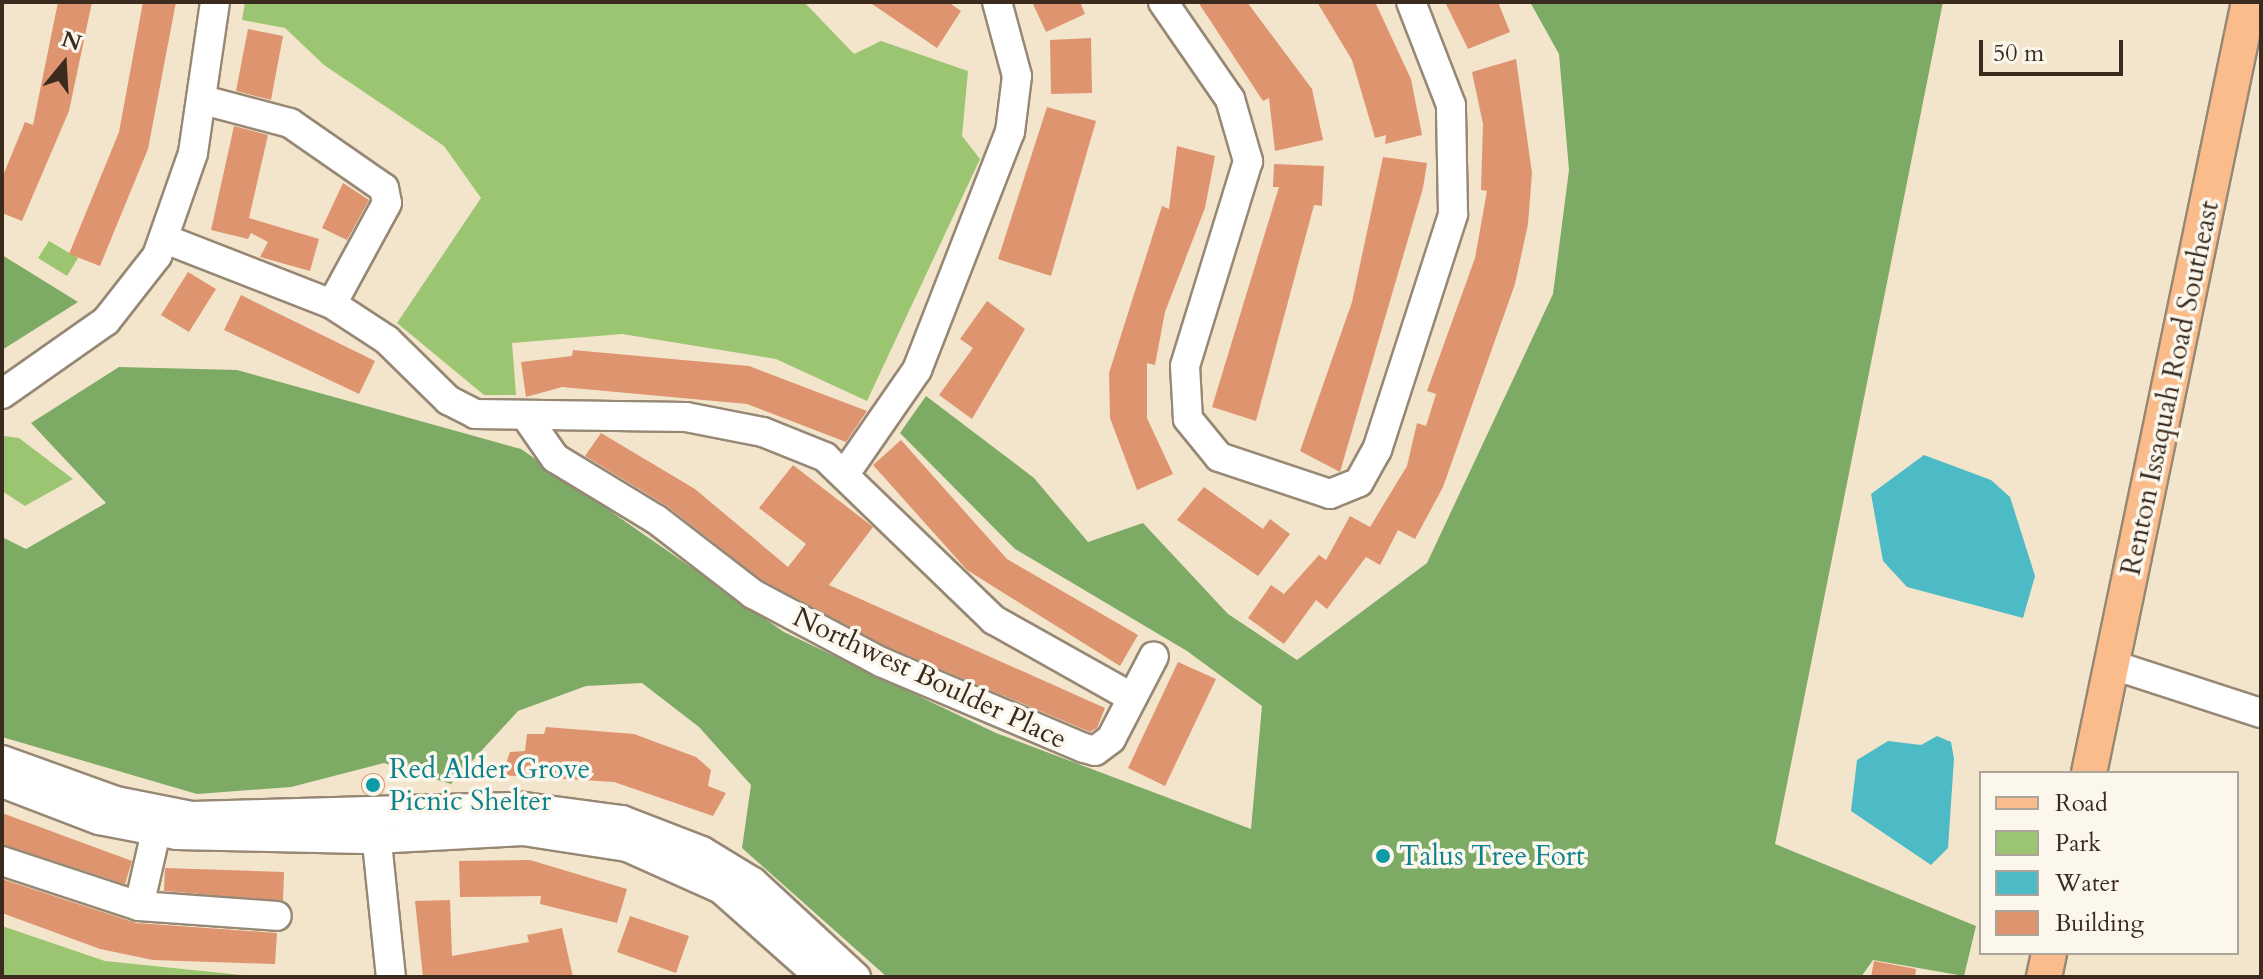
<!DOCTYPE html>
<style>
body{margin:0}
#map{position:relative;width:2263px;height:979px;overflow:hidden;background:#f3e5cc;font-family:Cardo,serif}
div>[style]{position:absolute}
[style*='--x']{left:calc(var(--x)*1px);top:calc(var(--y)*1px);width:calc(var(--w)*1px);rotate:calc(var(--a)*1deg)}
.green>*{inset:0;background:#9cc572}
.forest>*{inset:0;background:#7daa64}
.water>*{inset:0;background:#4dbbc6}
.building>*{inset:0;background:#df9470}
.round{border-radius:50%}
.roads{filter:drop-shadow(2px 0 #978875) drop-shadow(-2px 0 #978875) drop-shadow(0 2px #978875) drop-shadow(0 -2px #978875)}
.minor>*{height:28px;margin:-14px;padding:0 14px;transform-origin:14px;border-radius:14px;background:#fff}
.major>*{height:34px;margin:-17px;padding:0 17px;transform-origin:17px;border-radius:17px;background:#f9bc8a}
.dots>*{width:22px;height:22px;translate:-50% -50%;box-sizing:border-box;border:4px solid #fbf7ec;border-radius:50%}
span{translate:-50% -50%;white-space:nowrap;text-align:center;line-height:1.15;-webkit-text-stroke:7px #fbf7ec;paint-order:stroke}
.street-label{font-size:28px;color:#3b2a1e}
.culture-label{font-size:28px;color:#0d838f}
.left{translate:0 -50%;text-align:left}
.frame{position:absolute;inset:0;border:4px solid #3b2a1e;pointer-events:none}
.legend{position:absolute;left:1979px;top:771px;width:260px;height:184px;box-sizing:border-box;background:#fbf7ec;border:2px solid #aea59a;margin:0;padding:10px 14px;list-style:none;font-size:24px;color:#3b2a1e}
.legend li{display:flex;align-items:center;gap:16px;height:40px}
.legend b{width:40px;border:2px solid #aea59a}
.north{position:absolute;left:24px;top:24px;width:80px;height:80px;-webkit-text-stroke:6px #fbf7ec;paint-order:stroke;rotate:18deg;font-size:22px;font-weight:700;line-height:32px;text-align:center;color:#3b2a1e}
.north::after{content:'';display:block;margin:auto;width:28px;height:36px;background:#3b2a1e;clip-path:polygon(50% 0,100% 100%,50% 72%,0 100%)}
.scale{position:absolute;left:1979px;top:40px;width:144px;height:36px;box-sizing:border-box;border:4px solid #3b2a1e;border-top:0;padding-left:10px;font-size:24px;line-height:28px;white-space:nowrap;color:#3b2a1e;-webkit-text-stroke:6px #fbf7ec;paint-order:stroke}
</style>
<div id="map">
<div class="green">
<i style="clip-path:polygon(245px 2px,804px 2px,854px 54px,881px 41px,968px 71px,962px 136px,980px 159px,867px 401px,776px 359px,622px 334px,512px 343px,516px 395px,484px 395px,397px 323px,481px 198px,444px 146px,324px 65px,285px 28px,242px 20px)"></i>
<i style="clip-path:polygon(49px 241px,78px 258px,67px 276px,38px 258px)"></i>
<i style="clip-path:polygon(4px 436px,19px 438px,73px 479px,25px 506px,2px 491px)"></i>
<i style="clip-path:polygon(2px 926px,105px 961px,260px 977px,2px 977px)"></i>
</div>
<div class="forest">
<i style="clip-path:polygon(1530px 2px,1943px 2px,1775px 844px,1976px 926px,1964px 976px,1873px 960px,1861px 977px,887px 977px,742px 848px,751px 785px,699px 727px,642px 683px,586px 686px,518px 711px,451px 784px,384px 763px,291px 787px,197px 794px,2px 737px,2px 537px,26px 549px,106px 503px,31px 423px,119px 367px,237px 370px,521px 449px,784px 632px,996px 733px,1251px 829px,1262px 706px,1187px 651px,1015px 549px,900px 433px,926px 396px,1034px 478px,1088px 542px,1143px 523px,1228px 614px,1297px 660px,1427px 563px,1553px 294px,1569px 170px,1559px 54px)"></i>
<i style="clip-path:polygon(2px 255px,78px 302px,2px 350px)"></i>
</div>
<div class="water">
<i style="clip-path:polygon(1924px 455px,1991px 480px,2010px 497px,2035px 576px,2023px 618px,1907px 587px,1883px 561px,1871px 494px)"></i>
<i style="clip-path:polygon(1937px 736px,1951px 742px,1954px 759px,1948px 848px,1931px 865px,1851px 811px,1857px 760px,1888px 741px,1921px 745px)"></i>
</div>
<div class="building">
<i style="clip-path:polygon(58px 2px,92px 2px,69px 111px,22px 221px,2px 213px,2px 178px,25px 122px,33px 125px)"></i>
<i style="clip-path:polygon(143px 2px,176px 2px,148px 149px,100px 266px,69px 254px,119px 132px)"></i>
<i style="clip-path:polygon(869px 2px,948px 2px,961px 11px,937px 48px)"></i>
<i style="clip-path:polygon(1032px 2px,1080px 2px,1085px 14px,1046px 32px)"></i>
<i style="clip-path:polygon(1198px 2px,1247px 2px,1312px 89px,1323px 140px,1275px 151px,1269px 98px,1263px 101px)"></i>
<i style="clip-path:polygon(1317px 2px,1375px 2px,1411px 79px,1422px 135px,1385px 144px,1386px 135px,1375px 138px,1352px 60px)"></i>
<i style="clip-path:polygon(1445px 2px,1498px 2px,1510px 32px,1468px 49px)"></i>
<i style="clip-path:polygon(248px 29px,283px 36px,271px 100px,236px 91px)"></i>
<i style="clip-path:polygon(1091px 38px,1092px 93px,1051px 94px,1050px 40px)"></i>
<i style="clip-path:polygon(1516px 59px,1532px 173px,1528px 224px,1515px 284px,1443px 487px,1415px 539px,1398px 530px,1380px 565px,1366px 557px,1327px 609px,1316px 600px,1284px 644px,1248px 618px,1271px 585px,1284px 594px,1319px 555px,1326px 560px,1350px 516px,1370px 527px,1407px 466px,1417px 423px,1426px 426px,1436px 394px,1427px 391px,1475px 258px,1487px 191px,1481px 190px,1483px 124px,1472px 72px)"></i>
<i style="clip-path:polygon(1047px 107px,1096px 121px,1051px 276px,998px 259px)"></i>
<i style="clip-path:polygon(234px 126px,268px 135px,249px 218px,319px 239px,310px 271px,260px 257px,268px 242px,251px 233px,248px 239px,211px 230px)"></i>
<i style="clip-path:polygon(1177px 146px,1215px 156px,1205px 208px,1165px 312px,1155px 365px,1147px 363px,1147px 418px,1173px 474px,1137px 490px,1110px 418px,1109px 373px,1162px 206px,1169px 209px)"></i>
<i style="clip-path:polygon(1383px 157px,1427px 163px,1423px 188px,1340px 472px,1300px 451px,1352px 302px)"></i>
<i style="clip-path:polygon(1274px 164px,1324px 166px,1322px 206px,1314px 205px,1256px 421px,1212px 407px,1279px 187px,1273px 187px)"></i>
<i style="clip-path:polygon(343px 183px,369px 200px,347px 240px,322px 228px)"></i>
<i style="clip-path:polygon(188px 272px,216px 289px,189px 332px,161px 315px)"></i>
<i style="clip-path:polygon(241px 295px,375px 361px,359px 394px,224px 330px)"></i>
<i style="clip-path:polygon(987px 301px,1025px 329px,972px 419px,939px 395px,973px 348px,960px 339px)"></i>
<i style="clip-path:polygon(573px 350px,749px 366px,867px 411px,846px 442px,747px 404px,562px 387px,526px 397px,521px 362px,572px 356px)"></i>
<i style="clip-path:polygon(601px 433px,695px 489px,788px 567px,806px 544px,759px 508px,793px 465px,873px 527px,829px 585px,1105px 708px,1097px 728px,1090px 732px,888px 647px,762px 580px,667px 506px,585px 456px)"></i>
<i style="clip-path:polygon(901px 440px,1007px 559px,1138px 635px,1120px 666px,967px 570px,873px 465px)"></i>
<i style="clip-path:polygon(1204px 487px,1263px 529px,1270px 519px,1290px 534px,1258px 576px,1177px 520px)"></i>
<i style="clip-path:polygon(1178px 662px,1216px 679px,1165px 786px,1128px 768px)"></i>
<i style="clip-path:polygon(546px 727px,634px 734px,696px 757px,711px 770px,708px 786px,726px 793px,713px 816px,614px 782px,502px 775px,510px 752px,525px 751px,527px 734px,544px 734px)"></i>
<i class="round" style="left:361px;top:773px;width:24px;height:24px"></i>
<i style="clip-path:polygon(2px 813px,132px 861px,125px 884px,2px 844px)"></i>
<i style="clip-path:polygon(530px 860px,627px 889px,617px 923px,540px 904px,541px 896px,460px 897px,459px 861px)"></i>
<i style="clip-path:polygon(165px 868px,284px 872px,283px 901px,164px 891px)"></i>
<i style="clip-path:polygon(2px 879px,136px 923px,277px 933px,275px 964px,153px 960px,100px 949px,2px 913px)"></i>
<i style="clip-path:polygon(450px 900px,452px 956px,529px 942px,527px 935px,562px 928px,573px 977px,423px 977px,415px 901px)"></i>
<i style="clip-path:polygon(630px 916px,689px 936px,676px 973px,617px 952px)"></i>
<i style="clip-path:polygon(1874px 961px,1916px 969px,1915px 977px,1871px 977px)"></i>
</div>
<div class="roads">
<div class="minor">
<i style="--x:1163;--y:2;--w:118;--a:55.4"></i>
<i style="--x:1230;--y:99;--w:65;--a:73.8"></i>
<i style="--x:1248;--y:161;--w:214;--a:107.1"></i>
<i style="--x:1185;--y:366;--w:53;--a:86.8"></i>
<i style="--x:1188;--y:419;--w:49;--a:50.8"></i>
<i style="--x:1219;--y:457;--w:117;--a:18.4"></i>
<i style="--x:1330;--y:494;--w:31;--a:-22"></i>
<i style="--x:1359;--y:482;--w:37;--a:-61"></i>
<i style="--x:1377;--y:450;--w:248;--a:-72.1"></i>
<i style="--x:1453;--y:214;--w:109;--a:-91.1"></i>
<i style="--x:1451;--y:105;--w:110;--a:-111.2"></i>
<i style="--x:203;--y:100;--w:90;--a:14.8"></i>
<i style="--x:290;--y:123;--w:114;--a:34.7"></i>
<i style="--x:384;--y:188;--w:15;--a:79"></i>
<i style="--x:387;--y:203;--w:115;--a:118.6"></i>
<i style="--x:165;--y:239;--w:179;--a:21.3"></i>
<i style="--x:332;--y:304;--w:66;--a:33.2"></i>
<i style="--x:387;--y:340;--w:86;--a:44.5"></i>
<i style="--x:448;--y:400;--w:30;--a:27"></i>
<i style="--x:475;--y:414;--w:211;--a:0.8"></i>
<i style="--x:686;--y:417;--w:78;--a:11"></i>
<i style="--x:763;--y:432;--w:67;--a:22"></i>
<i style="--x:825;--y:457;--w:235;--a:44"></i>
<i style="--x:994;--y:620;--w:157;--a:29.3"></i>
<i style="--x:2;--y:394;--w:127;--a:-35.1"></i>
<i style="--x:106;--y:321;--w:83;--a:-51.9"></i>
<i style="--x:157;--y:256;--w:109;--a:-70.7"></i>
<i style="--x:193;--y:153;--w:153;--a:-81.7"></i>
<i style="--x:527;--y:418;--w:49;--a:55"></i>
<i style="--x:555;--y:458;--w:119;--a:31.3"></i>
<i style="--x:657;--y:520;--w:121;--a:37.6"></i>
<i style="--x:753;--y:594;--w:145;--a:28"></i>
<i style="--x:881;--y:662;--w:220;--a:23"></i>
<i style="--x:1084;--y:748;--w:11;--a:15"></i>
<i style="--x:1095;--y:751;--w:20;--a:-37"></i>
<i style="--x:1111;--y:739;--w:93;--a:-62.6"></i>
<i style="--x:847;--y:471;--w:123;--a:-55.3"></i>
<i style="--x:917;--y:370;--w:256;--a:-68.7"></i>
<i style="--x:1010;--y:132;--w:56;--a:-82.9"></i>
<i style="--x:1017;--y:76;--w:77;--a:-105.1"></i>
<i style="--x:2113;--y:665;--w:156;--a:18"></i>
<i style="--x:2;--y:760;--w:121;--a:19.8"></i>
<i style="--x:116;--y:801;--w:77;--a:11.2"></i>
<i style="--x:192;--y:816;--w:331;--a:-1.6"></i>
<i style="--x:523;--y:807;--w:100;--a:7.5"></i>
<i style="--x:622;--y:820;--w:86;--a:21.2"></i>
<i style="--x:702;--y:851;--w:60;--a:31.3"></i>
<i style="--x:753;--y:882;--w:140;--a:42.7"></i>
<i style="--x:2;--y:783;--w:104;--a:20.9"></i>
<i style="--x:99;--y:820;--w:79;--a:10.9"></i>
<i style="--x:177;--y:835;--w:198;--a:1.2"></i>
<i style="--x:375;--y:839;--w:148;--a:-3.1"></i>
<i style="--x:523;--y:831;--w:105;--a:8.7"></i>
<i style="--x:627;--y:847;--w:103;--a:24.1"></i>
<i style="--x:721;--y:889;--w:132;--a:41.6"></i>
<i style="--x:375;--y:823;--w:155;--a:84.1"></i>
<i style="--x:2;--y:861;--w:144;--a:18.2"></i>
<i style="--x:139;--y:906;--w:138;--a:4.1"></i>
<i style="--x:139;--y:906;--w:76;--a:-77.1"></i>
</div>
<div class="major">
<i style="--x:2089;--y:773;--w:787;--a:-78.28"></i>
<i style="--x:2044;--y:977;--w:25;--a:-78"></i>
</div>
</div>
<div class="dots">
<i style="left:373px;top:785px;background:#0f9aa8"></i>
<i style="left:1383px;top:856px;background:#0f9aa8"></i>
</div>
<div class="street-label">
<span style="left:2170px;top:388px;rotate:-78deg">Renton Issaquah Road Southeast</span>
<span style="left:930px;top:678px;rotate:25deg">Northwest Boulder Place</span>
</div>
<div class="culture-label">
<span class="left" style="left:389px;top:785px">Red Alder Grove<br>Picnic Shelter</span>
<span class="left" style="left:1399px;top:856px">Talus Tree Fort</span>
</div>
<div class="frame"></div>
<ul class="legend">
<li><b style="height:10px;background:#f9bc8a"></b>Road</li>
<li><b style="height:22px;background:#9cc572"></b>Park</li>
<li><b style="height:22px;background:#4dbbc6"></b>Water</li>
<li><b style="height:22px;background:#df9470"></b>Building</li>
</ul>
<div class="north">N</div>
<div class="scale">50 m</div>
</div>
